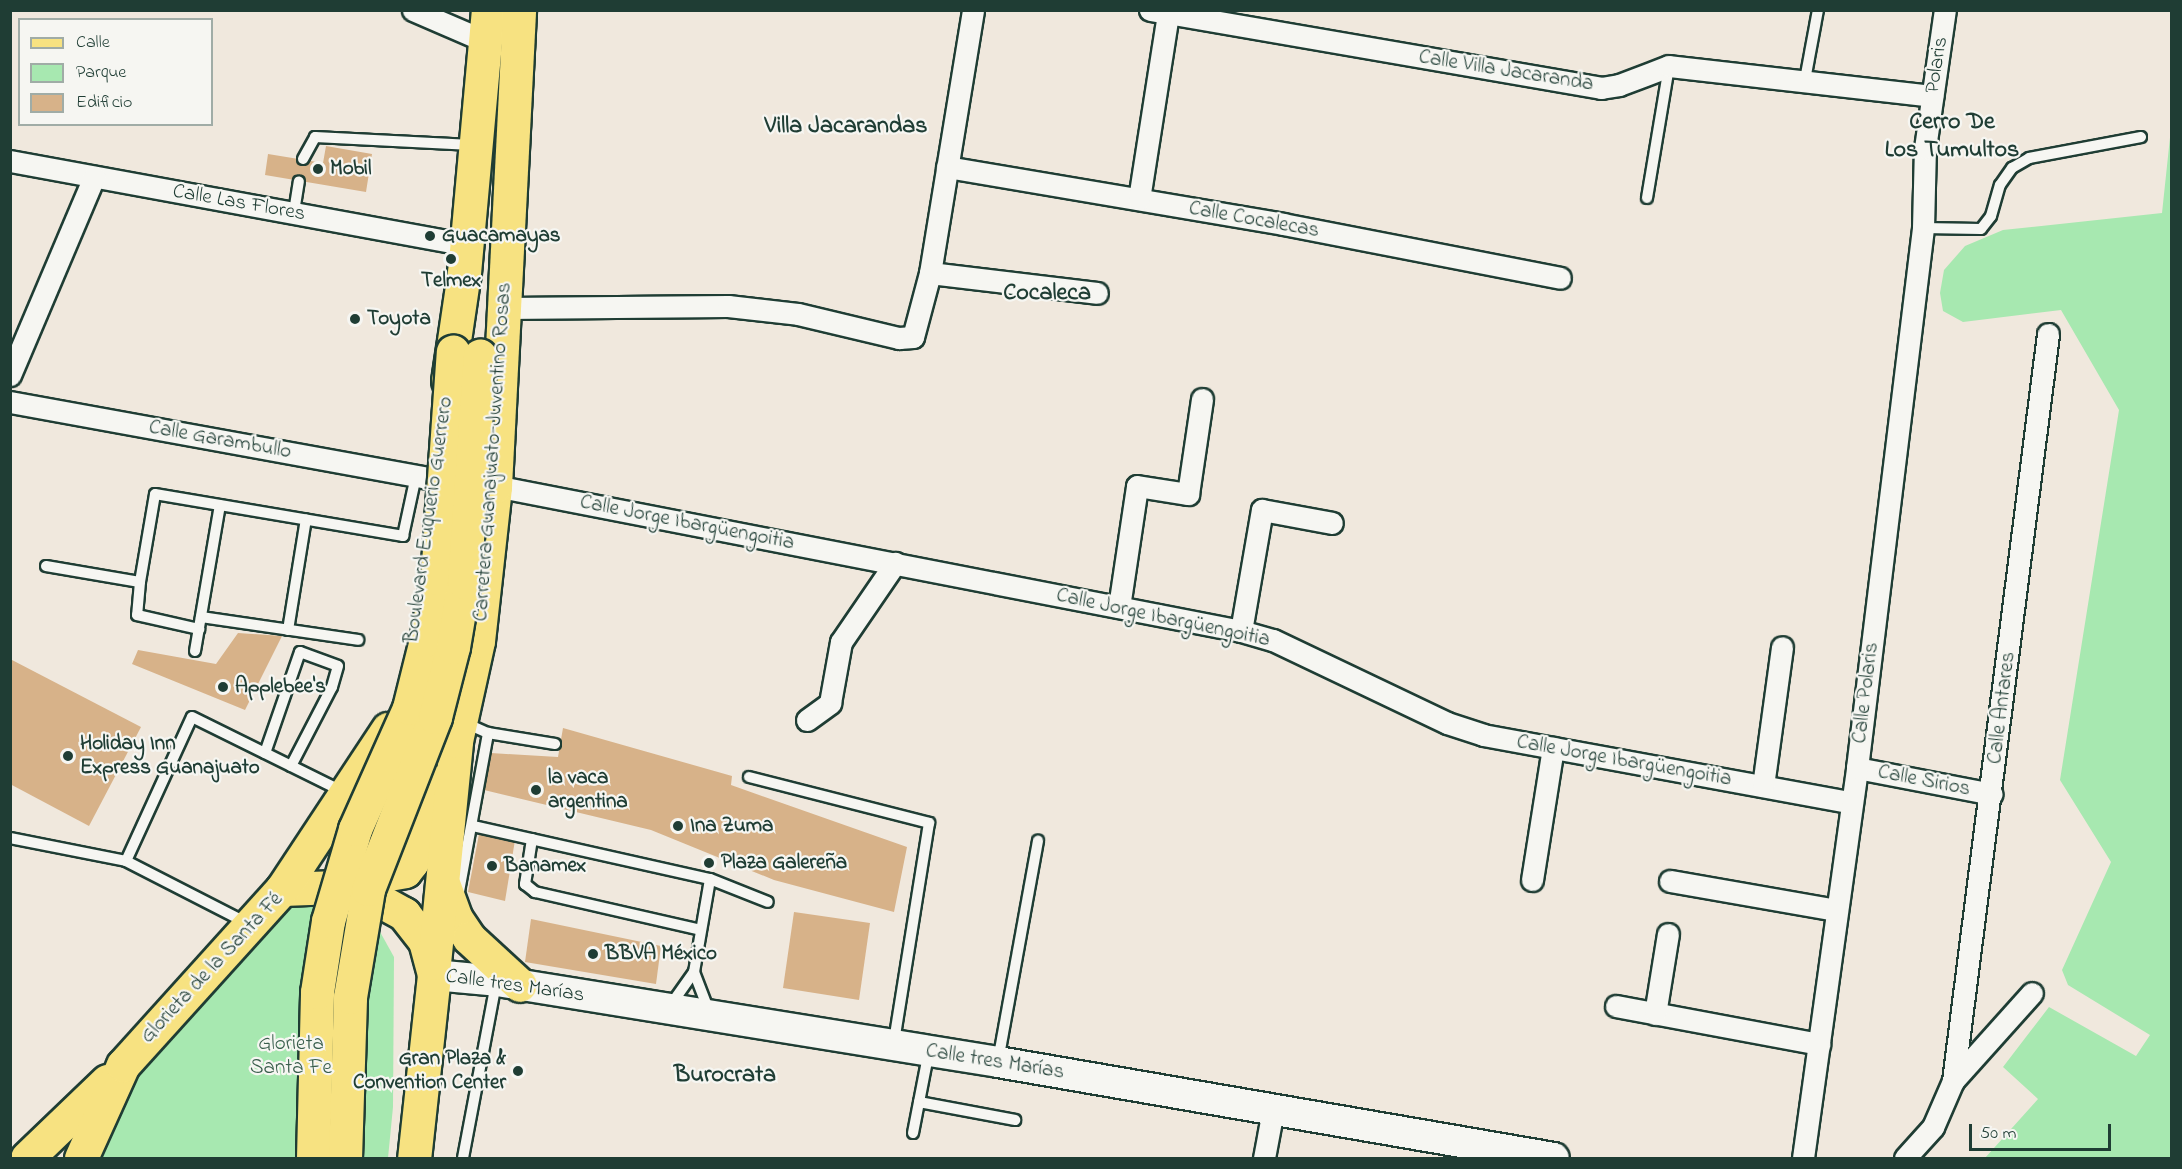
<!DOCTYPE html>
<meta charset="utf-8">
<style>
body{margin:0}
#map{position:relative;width:2182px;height:1169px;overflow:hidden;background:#f0e8dd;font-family:"Indie Flower",sans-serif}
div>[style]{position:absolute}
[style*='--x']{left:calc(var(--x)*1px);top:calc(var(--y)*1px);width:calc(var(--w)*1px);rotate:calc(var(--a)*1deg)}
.green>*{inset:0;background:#a7e8b0}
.building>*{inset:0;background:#d7b289}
.roads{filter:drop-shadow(2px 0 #1f3d34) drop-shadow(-2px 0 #1f3d34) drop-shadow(0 2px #1f3d34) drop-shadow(0 -2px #1f3d34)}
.service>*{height:10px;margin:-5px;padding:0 5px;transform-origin:5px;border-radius:5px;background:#f6f6f2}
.minor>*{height:21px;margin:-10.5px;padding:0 10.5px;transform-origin:10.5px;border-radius:10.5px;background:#f6f6f2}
.secondary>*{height:30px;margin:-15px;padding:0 15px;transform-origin:15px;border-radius:15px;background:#f6f6f2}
.primary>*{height:33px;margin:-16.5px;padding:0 16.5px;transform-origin:16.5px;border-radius:16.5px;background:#f7e281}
.bridges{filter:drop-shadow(2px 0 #1f3d34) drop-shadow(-2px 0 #1f3d34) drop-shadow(0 2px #1f3d34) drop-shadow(0 -2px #1f3d34)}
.primary-bridge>*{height:33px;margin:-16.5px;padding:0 16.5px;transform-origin:16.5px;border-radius:16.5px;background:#f7e281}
.dots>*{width:16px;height:16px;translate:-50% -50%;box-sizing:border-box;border:3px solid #f6f6f2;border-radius:50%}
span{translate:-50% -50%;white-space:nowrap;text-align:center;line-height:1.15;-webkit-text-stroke:4.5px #f6f6f2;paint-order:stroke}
.street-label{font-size:21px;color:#1f3d34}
.poi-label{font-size:21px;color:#1f3d34;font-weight:700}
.left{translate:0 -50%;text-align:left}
.right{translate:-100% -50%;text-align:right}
.park-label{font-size:21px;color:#3a5f4d}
.quarter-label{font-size:24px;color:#1f3d34;font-weight:700}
.frame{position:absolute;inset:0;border:12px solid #1f3d34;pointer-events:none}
.legend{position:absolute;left:18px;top:18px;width:195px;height:108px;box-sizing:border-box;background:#f6f6f2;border:2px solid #a0aca6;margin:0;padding:8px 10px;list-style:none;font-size:18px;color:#1f3d34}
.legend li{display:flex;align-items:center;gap:12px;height:30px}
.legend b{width:30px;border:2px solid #a0aca6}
.scale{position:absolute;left:1969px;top:1124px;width:142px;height:27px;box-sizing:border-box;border:3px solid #1f3d34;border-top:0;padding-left:8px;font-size:18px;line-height:21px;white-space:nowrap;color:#1f3d34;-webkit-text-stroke:4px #f6f6f2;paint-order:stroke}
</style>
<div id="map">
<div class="green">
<i style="clip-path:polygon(2171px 128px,2171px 1158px,1985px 1158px,2038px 1099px,2003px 1067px,2049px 1007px,2136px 1056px,2150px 1035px,2068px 985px,2062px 970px,2111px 862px,2060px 780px,2119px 410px,2061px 310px,1963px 322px,1943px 311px,1940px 293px,1944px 270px,1965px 246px,2003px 230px,2162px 213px)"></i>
<i style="clip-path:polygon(321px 900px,369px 912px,394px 957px,393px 1107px,388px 1158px,97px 1158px,113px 1106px,196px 1008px,291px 907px)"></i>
</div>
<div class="building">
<i style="clip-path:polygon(326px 146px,372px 154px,366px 192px,265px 175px,268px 154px,323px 163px)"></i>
<i style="clip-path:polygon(238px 633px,282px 636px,245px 710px,132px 664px,138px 650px,216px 664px)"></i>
<i style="clip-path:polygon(12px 660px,141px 727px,89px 826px,10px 784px)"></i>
<i style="clip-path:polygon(563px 728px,732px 776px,731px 785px,907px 847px,894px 912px,774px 880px,651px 830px,484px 790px,491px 753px,558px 757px)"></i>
<i style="clip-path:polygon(479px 834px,515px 840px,505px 901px,468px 892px)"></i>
<i style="clip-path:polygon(794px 912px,870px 923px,859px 1000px,783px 988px)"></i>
<i style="clip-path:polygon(531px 919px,661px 946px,656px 984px,525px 962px)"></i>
</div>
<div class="roads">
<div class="service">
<i style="--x:1805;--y:80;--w:71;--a:-79.5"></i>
<i style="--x:303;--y:159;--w:25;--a:-61"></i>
<i style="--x:315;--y:137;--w:157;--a:2.9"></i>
<i style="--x:1647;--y:198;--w:134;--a:-80.5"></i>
<i style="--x:294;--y:212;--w:31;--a:-81"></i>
<i style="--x:1923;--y:228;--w:58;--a:1"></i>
<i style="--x:1981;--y:229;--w:16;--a:-52"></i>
<i style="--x:1991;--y:216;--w:32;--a:-74"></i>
<i style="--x:2000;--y:185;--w:21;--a:-55"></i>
<i style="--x:2012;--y:168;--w:20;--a:-30"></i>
<i style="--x:2029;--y:158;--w:114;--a:-10.6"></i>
<i style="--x:46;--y:566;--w:95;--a:9.7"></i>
<i style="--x:140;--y:582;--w:89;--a:-80.3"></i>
<i style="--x:155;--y:494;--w:252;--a:9.6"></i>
<i style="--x:403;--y:536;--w:61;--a:-77.8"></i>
<i style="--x:140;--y:582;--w:33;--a:95"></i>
<i style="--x:137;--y:615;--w:64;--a:12.7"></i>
<i style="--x:201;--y:617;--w:159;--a:8.3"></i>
<i style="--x:288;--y:630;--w:112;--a:-80.8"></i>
<i style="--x:195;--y:651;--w:148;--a:-80.3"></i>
<i style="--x:463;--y:722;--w:27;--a:24"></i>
<i style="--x:488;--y:733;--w:68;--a:9.3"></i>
<i style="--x:265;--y:753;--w:107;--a:-70.9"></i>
<i style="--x:300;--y:652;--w:40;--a:20.2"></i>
<i style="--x:338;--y:666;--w:22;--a:106"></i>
<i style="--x:332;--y:687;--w:89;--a:117.4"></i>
<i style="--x:749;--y:777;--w:186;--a:14.3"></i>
<i style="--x:929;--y:823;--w:222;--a:99.1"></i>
<i style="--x:473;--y:826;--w:243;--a:12.6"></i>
<i style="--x:710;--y:879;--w:62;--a:21.6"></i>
<i style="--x:10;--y:838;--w:118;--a:11.2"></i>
<i style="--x:532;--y:839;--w:46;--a:98.8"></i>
<i style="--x:525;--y:884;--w:13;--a:39"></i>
<i style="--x:535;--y:892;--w:170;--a:12.9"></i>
<i style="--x:458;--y:897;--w:167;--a:-79.6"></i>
<i style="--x:247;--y:923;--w:136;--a:-152.9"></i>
<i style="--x:126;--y:861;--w:158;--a:-65.4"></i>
<i style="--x:192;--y:717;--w:167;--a:26.3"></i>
<i style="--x:694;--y:972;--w:42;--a:69"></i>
<i style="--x:670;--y:1006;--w:42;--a:-54.8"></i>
<i style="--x:694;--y:972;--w:94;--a:-80.2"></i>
<i style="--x:998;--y:1061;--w:224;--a:-79.7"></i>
<i style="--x:919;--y:1102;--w:98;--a:10.6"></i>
<i style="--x:913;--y:1133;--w:84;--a:-79"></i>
<i style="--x:463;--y:1158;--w:177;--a:-79.3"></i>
</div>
<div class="minor">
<i style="--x:413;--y:10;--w:78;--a:23.3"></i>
<i style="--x:1150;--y:10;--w:458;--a:9.8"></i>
<i style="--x:1601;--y:88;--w:18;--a:-9"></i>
<i style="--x:1619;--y:85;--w:53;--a:-20.8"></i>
<i style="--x:1669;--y:66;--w:265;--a:6.5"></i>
<i style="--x:10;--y:161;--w:465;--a:10.4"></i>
<i style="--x:947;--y:167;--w:341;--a:9.6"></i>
<i style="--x:1283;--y:224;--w:282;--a:11"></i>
<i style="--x:1139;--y:199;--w:187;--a:-81.1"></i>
<i style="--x:930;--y:273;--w:168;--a:6.8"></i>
<i style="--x:505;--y:308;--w:223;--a:-0.5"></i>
<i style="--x:728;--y:306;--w:70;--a:6.5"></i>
<i style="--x:798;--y:314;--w:104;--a:13.4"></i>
<i style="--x:899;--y:338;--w:14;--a:-4"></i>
<i style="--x:913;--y:337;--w:66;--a:-75.1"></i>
<i style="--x:930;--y:273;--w:266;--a:-80.7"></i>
<i style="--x:10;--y:375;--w:215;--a:-67"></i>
<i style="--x:10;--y:402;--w:427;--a:10.3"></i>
<i style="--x:495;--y:486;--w:760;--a:11"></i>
<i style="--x:1241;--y:631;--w:33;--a:16"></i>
<i style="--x:1273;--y:640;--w:193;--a:25.5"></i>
<i style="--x:1447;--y:723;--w:38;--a:18"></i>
<i style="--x:1483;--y:735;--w:375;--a:10.4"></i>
<i style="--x:1119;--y:607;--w:122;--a:-81.5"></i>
<i style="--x:1137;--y:486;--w:52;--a:8.9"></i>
<i style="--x:1188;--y:494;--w:96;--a:-81.6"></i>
<i style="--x:1241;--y:631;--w:123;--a:-80.2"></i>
<i style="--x:1262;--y:510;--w:71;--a:10.5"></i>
<i style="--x:807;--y:720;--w:29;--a:-36"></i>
<i style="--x:830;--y:703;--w:62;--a:-79.8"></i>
<i style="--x:841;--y:642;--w:96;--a:-55.6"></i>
<i style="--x:1857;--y:768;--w:137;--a:10.9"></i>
<i style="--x:1763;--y:786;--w:140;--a:-82.2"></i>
<i style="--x:1532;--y:880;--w:134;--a:-81"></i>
<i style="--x:1670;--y:881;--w:169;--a:9.9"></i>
<i style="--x:1616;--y:1006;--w:207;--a:10.6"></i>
<i style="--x:1655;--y:1014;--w:81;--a:-80.8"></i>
<i style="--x:1953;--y:1081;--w:118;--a:-48.1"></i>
<i style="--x:1264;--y:1158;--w:49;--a:-79.4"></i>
<i style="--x:1803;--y:1158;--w:394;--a:-82.1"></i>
<i style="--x:1857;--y:768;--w:544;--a:-83.03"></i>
<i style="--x:1923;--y:228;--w:80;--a:-88.6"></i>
<i style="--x:1925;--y:148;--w:139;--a:-81.8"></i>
<i style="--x:1905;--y:1158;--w:42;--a:-47.9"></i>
<i style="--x:1933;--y:1127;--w:50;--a:-66.5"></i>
<i style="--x:1953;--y:1081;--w:753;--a:-82.75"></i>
</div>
<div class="secondary">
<i style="--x:434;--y:975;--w:63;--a:5.4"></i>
<i style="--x:497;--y:981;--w:508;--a:9.18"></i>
<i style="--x:998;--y:1062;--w:564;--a:9.8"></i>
</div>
<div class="primary">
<i style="--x:448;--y:381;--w:109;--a:-81.6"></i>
<i style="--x:464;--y:273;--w:264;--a:-84.8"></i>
<i style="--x:358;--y:852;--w:21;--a:55"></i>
<i style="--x:370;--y:869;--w:14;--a:25"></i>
<i style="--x:383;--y:875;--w:22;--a:-10"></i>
<i style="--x:405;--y:871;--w:11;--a:-52"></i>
<i style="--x:412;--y:862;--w:85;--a:-70.1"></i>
<i style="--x:444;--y:886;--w:33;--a:70"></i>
<i style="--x:455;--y:917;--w:25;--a:56"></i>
<i style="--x:469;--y:938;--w:69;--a:42.7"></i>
<i style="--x:282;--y:889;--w:55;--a:-2.1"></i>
<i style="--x:337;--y:887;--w:27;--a:10"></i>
<i style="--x:364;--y:892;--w:46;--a:28.8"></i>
<i style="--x:404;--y:914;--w:34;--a:52"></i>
<i style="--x:425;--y:941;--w:35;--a:75"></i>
<i style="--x:434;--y:975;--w:184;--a:96.2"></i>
<i style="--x:434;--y:963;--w:223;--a:-84.3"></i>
<i style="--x:456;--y:741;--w:102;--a:-77.6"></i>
<i style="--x:478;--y:641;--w:156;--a:-83.7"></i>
<i style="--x:495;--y:486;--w:477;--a:-87.1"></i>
<i style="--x:27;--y:1158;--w:111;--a:-43.9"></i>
<i style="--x:81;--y:1158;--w:102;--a:-65.7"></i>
<i style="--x:123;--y:1065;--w:237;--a:-47.9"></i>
<i style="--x:282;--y:889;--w:192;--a:-56.5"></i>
</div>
</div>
<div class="bridges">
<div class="primary-bridge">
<i style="--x:313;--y:1158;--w:166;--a:-88.6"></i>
<i style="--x:317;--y:992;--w:72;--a:-81.2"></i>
<i style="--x:328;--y:921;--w:96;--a:-73.6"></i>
<i style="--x:355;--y:829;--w:133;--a:-65.9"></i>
<i style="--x:409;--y:708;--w:70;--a:-76"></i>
<i style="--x:426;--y:640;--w:63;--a:-79.9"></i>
<i style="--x:437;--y:578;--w:227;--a:-86"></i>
<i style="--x:345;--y:1158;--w:161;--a:-88.2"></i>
<i style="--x:350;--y:997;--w:109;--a:-80.5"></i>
<i style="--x:368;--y:889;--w:185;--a:-68.7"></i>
<i style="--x:435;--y:717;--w:72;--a:-75.6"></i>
<i style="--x:453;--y:647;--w:66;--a:-80.4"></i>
<i style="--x:464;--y:582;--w:227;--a:-86"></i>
</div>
</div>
<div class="dots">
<i style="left:318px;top:169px;background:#1f3d34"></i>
<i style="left:430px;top:236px;background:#1f3d34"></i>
<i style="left:451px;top:259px;background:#1f3d34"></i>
<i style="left:355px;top:319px;background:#1f3d34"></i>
<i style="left:223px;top:687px;background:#1f3d34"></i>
<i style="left:68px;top:756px;background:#1f3d34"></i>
<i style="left:536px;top:790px;background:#1f3d34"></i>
<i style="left:678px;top:826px;background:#1f3d34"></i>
<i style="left:709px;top:863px;background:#1f3d34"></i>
<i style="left:492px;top:866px;background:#1f3d34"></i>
<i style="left:593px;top:954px;background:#1f3d34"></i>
<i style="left:518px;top:1071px;background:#1f3d34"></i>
</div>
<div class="street-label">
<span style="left:1937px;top:65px;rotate:-81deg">Polaris</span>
<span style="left:1506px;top:71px;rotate:9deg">Calle Villa Jacaranda</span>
<span style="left:239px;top:203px;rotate:10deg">Calle Las Flores</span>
<span style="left:1254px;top:220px;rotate:10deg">Calle Cocalecas</span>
<span style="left:220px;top:440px;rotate:10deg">Calle Garambullo</span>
<span style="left:493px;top:452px;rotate:-86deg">Carretera Guanajuato-Juventino Rosas</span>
<span style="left:429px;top:520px;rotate:-82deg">Boulevard Euquerio Guerrero</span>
<span style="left:687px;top:523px;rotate:11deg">Calle Jorge Ibargüengoitia</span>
<span style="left:1163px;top:618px;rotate:12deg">Calle Jorge Ibargüengoitia</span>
<span style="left:1866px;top:693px;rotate:-83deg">Calle Polaris</span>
<span style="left:2002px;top:708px;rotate:-83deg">Calle Antares</span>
<span style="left:1624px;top:761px;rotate:10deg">Calle Jorge Ibargüengoitia</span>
<span style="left:1924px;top:781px;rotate:11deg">Calle Sirios</span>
<span style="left:212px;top:968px;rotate:-47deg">Glorieta de la Santa Fé</span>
<span style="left:515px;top:986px;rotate:8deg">Calle tres Marías</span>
<span style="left:995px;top:1062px;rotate:9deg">Calle tres Marías</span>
</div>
<div class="poi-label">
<span class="left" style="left:330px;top:169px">Mobil</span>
<span class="left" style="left:442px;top:236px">Guacamayas</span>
<span style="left:451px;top:281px">Telmex</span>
<span class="left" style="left:367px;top:319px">Toyota</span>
<span class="left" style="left:235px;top:687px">Applebee's</span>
<span class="left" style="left:80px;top:756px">Holiday Inn<br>Express Guanajuato</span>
<span class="left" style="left:548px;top:790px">la vaca<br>argentina</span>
<span class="left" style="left:690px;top:826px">Ina Zuma</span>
<span class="left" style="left:721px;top:863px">Plaza Galereña</span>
<span class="left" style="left:504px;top:866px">Banamex</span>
<span class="left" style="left:605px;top:954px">BBVA México</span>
<span class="right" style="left:506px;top:1071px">Gran Plaza &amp;<br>Convention Center</span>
</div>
<div class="park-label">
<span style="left:291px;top:1056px">Glorieta<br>Santa Fe</span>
</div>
<div class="quarter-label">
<span style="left:1952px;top:137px">Cerro De<br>Los Tumultos</span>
<span style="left:846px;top:127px">Villa Jacarandas</span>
<span style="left:1047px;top:294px">Cocaleca</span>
<span style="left:725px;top:1076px">Burocrata</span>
</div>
<div class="frame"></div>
<ul class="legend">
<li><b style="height:8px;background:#f7e281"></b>Calle</li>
<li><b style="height:16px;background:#a7e8b0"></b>Parque</li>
<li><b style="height:16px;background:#d7b289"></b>Edificio</li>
</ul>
<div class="scale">50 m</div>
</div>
